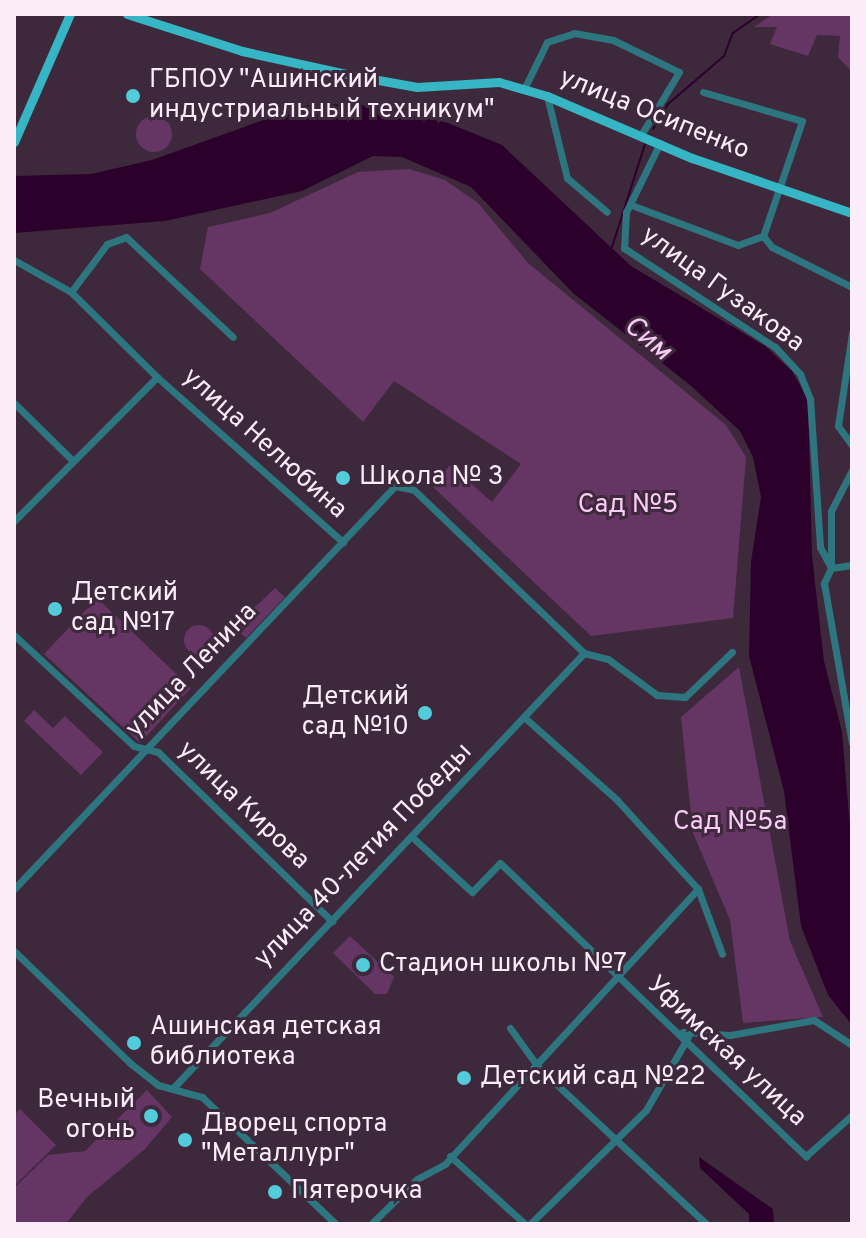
<!DOCTYPE html>
<meta charset="utf-8">
<style>
body{margin:0}
#map{position:relative;width:866px;height:1238px;overflow:hidden;background:#3e283c;font-family:Overpass,sans-serif}
div>[style]{position:absolute}
[style*='--x']{left:calc(var(--x)*1px);top:calc(var(--y)*1px);width:calc(var(--w)*1px);rotate:calc(var(--a)*1deg)}
.green>*{inset:0;background:#653564}
.round{border-radius:50%}
.water>*{inset:0;background:#2b002b}
.stream>*{height:2px;margin:-1px;padding:0 1px;transform-origin:1px;border-radius:1px;background:#2b002b}
.minor>*{height:7px;margin:-3.5px;padding:0 3.5px;transform-origin:3.5px;border-radius:3.5px;background:#2e767f}
.major>*{height:9px;margin:-4.5px;padding:0 4.5px;transform-origin:4.5px;border-radius:4.5px;background:#36b5c4}
.dots>*{width:22px;height:22px;translate:-50% -50%;box-sizing:border-box;border:4px solid #3e283c;border-radius:50%}
span{translate:-50% -50%;white-space:nowrap;text-align:center;line-height:1.15;-webkit-text-stroke:6px #3e283c;paint-order:stroke}
.poi-label{font-size:26px;color:#faecf9}
.left{translate:0 -50%;text-align:left}
.right{translate:-100% -50%;text-align:right}
.street-label{font-size:26px;color:#faecf9}
.park-label{font-size:26px;color:#fbccf7}
.water-label{font-size:28px;color:#facbf6;font-style:italic}
.frame{position:absolute;inset:0;border:16px solid #faecf9;pointer-events:none}
</style>
<div id="map">
<div class="green">
<i style="clip-path:polygon(773px 14px,852px 14px,852px 72px,838px 57px,840px 36px,817px 35px,808px 56px,770px 44px,777px 27px,754px 27px)"></i>
<i class="round" style="left:136px;top:116px;width:36px;height:36px"></i>
<i style="clip-path:polygon(409px 169px,445px 180px,478px 203px,528px 263px,726px 425px,746px 457px,733px 618px,591px 636px,433px 487px,450px 465px,492px 502px,521px 464px,394px 381px,363px 422px,200px 269px,208px 227px,270px 213px,358px 172px)"></i>
<i style="clip-path:polygon(275px 588px,285px 597px,246px 638px,234px 627px)"></i>
<i style="clip-path:polygon(97px 598px,191px 688px,140px 743px,44px 654px)"></i>
<i class="round" style="left:184px;top:625px;width:30px;height:30px"></i>
<i style="clip-path:polygon(739px 667px,790px 941px,823px 1017px,743px 1023px,730px 920px,693px 833px,681px 717px)"></i>
<i style="clip-path:polygon(34px 710px,53px 728px,65px 716px,103px 752px,81px 775px,24px 721px)"></i>
<i style="clip-path:polygon(350px 936px,394px 977px,387px 994px,375px 994px,333px 953px)"></i>
<i style="clip-path:polygon(147px 1090px,172px 1117px,145px 1149px,87px 1197px,66px 1224px,14px 1224px,14px 1188px,48px 1155px,85px 1151px)"></i>
<i style="clip-path:polygon(20px 1109px,56px 1145px,14px 1186px,14px 1115px)"></i>
</div>
<div class="water">
<i style="clip-path:polygon(356px 104px,448px 123px,502px 145px,631px 266px,765px 346px,792px 371px,808px 400px,812px 556px,824px 661px,842px 732px,852px 851px,852px 1025px,828px 995px,801px 926px,784px 791px,749px 656px,751px 562px,761px 497px,753px 457px,740px 431px,690px 385px,573px 293px,471px 187px,402px 157px,373px 156px,302px 191px,165px 221px,14px 233px,14px 176px,91px 174px,152px 160px,306px 105px)"></i>
<i style="clip-path:polygon(699px 1157px,773px 1209px,774px 1224px,749px 1224px,749px 1214px,700px 1168px)"></i>
</div>
<div class="stream">
<i style="--x:653;--y:129;--w:29;--a:-59"></i>
<i style="--x:668;--y:104;--w:74;--a:-40.6"></i>
<i style="--x:724;--y:56;--w:25;--a:-69"></i>
<i style="--x:733;--y:33;--w:33;--a:-35"></i>
<i style="--x:612;--y:247;--w:108;--a:-72.2"></i>
</div>
<div class="minor">
<i style="--x:524;--y:89;--w:52;--a:-63.9"></i>
<i style="--x:547;--y:42;--w:28;--a:-18"></i>
<i style="--x:574;--y:33;--w:40;--a:10"></i>
<i style="--x:613;--y:40;--w:73;--a:25.9"></i>
<i style="--x:679;--y:72;--w:74;--a:121.1"></i>
<i style="--x:703;--y:92;--w:103;--a:16.3"></i>
<i style="--x:802;--y:121;--w:121;--a:108.7"></i>
<i style="--x:547;--y:96;--w:84;--a:76.3"></i>
<i style="--x:567;--y:178;--w:52;--a:40.4"></i>
<i style="--x:660;--y:143;--w:77;--a:116.2"></i>
<i style="--x:626;--y:212;--w:36;--a:93"></i>
<i style="--x:624;--y:248;--w:181;--a:33.3"></i>
<i style="--x:775;--y:347;--w:37;--a:47"></i>
<i style="--x:800;--y:374;--w:27;--a:68"></i>
<i style="--x:810;--y:399;--w:148;--a:86.1"></i>
<i style="--x:820;--y:547;--w:24;--a:62"></i>
<i style="--x:634;--y:206;--w:111;--a:20.6"></i>
<i style="--x:738;--y:245;--w:27;--a:-20"></i>
<i style="--x:763;--y:236;--w:14;--a:51"></i>
<i style="--x:772;--y:247;--w:89;--a:26.6"></i>
<i style="--x:14;--y:260;--w:65;--a:29.3"></i>
<i style="--x:71;--y:292;--w:121;--a:44.7"></i>
<i style="--x:71;--y:292;--w:60;--a:-53.1"></i>
<i style="--x:107;--y:244;--w:20;--a:-20"></i>
<i style="--x:126;--y:237;--w:146;--a:43.1"></i>
<i style="--x:852;--y:333;--w:94;--a:98.6"></i>
<i style="--x:838;--y:426;--w:24;--a:54"></i>
<i style="--x:14;--y:403;--w:81;--a:44.5"></i>
<i style="--x:14;--y:521;--w:203;--a:-45.2"></i>
<i style="--x:157;--y:377;--w:249;--a:41.6"></i>
<i style="--x:831;--y:566;--w:55;--a:-90"></i>
<i style="--x:831;--y:511;--w:46;--a:-62.9"></i>
<i style="--x:831;--y:568;--w:17;--a:115"></i>
<i style="--x:824;--y:583;--w:162;--a:80.1"></i>
<i style="--x:831;--y:568;--w:21;--a:-8"></i>
<i style="--x:14;--y:635;--w:163;--a:42.8"></i>
<i style="--x:134;--y:746;--w:25;--a:14"></i>
<i style="--x:158;--y:752;--w:243;--a:44.2"></i>
<i style="--x:524;--y:717;--w:125;--a:41.7"></i>
<i style="--x:617;--y:800;--w:120;--a:47.7"></i>
<i style="--x:698;--y:889;--w:69;--a:69.7"></i>
<i style="--x:411;--y:836;--w:83;--a:42.6"></i>
<i style="--x:472;--y:892;--w:40;--a:-46"></i>
<i style="--x:500;--y:863;--w:424;--a:43.8"></i>
<i style="--x:806;--y:1156;--w:62;--a:-41.7"></i>
<i style="--x:14;--y:889;--w:555;--a:-46.61"></i>
<i style="--x:395;--y:486;--w:19;--a:12"></i>
<i style="--x:414;--y:490;--w:236;--a:43.8"></i>
<i style="--x:584;--y:653;--w:25;--a:14"></i>
<i style="--x:608;--y:659;--w:61;--a:36.3"></i>
<i style="--x:657;--y:695;--w:28;--a:4"></i>
<i style="--x:685;--y:697;--w:65;--a:-43.8"></i>
<i style="--x:14;--y:951;--w:161;--a:44"></i>
<i style="--x:130;--y:1063;--w:36;--a:38"></i>
<i style="--x:158;--y:1085;--w:46;--a:15.3"></i>
<i style="--x:202;--y:1097;--w:185;--a:43.5"></i>
<i style="--x:510;--y:1028;--w:49;--a:54.1"></i>
<i style="--x:539;--y:1068;--w:229;--a:43"></i>
<i style="--x:683;--y:1032;--w:47;--a:3.7"></i>
<i style="--x:730;--y:1035;--w:85;--a:-10.1"></i>
<i style="--x:814;--y:1020;--w:45;--a:33.3"></i>
<i style="--x:174;--y:1087;--w:597;--a:-46.63"></i>
<i style="--x:450;--y:1156;--w:101;--a:42.2"></i>
<i style="--x:371;--y:1224;--w:64;--a:-44.4"></i>
<i style="--x:417;--y:1179;--w:32;--a:-28"></i>
<i style="--x:445;--y:1164;--w:374;--a:-47.4"></i>
<i style="--x:530;--y:1224;--w:163;--a:-44.5"></i>
<i style="--x:646;--y:1110;--w:84;--a:-60.1"></i>
</div>
<div class="major">
<i style="--x:127;--y:14;--w:121;--a:17.8"></i>
<i style="--x:242;--y:51;--w:117;--a:12.4"></i>
<i style="--x:356;--y:76;--w:62;--a:10.2"></i>
<i style="--x:417;--y:87;--w:82;--a:-3.5"></i>
<i style="--x:499;--y:82;--w:50;--a:16.3"></i>
<i style="--x:547;--y:96;--w:158;--a:23.2"></i>
<i style="--x:692;--y:158;--w:169;--a:19"></i>
<i style="--x:14;--y:142;--w:140;--a:-66.4"></i>
</div>
<div class="dots">
<i style="left:133px;top:96px;background:#52cbda"></i>
<i style="left:343px;top:478px;background:#52cbda"></i>
<i style="left:55px;top:609px;background:#52cbda"></i>
<i style="left:425px;top:713px;background:#52cbda"></i>
<i style="left:363px;top:965px;background:#52cbda"></i>
<i style="left:134px;top:1043px;background:#52cbda"></i>
<i style="left:464px;top:1078px;background:#52cbda"></i>
<i style="left:151px;top:1116px;background:#52cbda"></i>
<i style="left:185px;top:1140px;background:#52cbda"></i>
<i style="left:275px;top:1192px;background:#52cbda"></i>
</div>
<div class="poi-label">
<span class="left" style="left:149px;top:96px">ГБПОУ "Ашинский<br>индустриальный техникум"</span>
<span class="left" style="left:359px;top:478px">Школа № 3</span>
<span class="left" style="left:71px;top:609px">Детский<br>сад №17</span>
<span class="right" style="left:409px;top:713px">Детский<br>сад №10</span>
<span class="left" style="left:379px;top:965px">Стадион школы №7</span>
<span class="left" style="left:150px;top:1043px">Ашинская детская<br>библиотека</span>
<span class="left" style="left:480px;top:1078px">Детский сад №22</span>
<span class="right" style="left:135px;top:1116px">Вечный<br>огонь</span>
<span class="left" style="left:201px;top:1140px">Дворец спорта<br>"Металлург"</span>
<span class="left" style="left:291px;top:1192px">Пятерочка</span>
</div>
<div class="street-label">
<span style="left:654px;top:115px;rotate:22deg">улица Осипенко</span>
<span style="left:722px;top:290px;rotate:36deg">улица Гузакова</span>
<span style="left:264px;top:444px;rotate:42deg">улица Нелюбина</span>
<span style="left:192px;top:671px;rotate:-46deg">улица Ленина</span>
<span style="left:243px;top:806px;rotate:44deg">улица Кирова</span>
<span style="left:364px;top:856px;rotate:-46deg">улица 40-летия Победы</span>
<span style="left:726px;top:1052px;rotate:43deg">Уфимская улица</span>
</div>
<div class="park-label">
<span style="left:628px;top:506px">Сад №5</span>
<span style="left:730px;top:823px">Сад №5а</span>
</div>
<div class="water-label">
<span style="left:647px;top:339px;rotate:40deg">Сим</span>
</div>
<div class="frame"></div>
</div>
